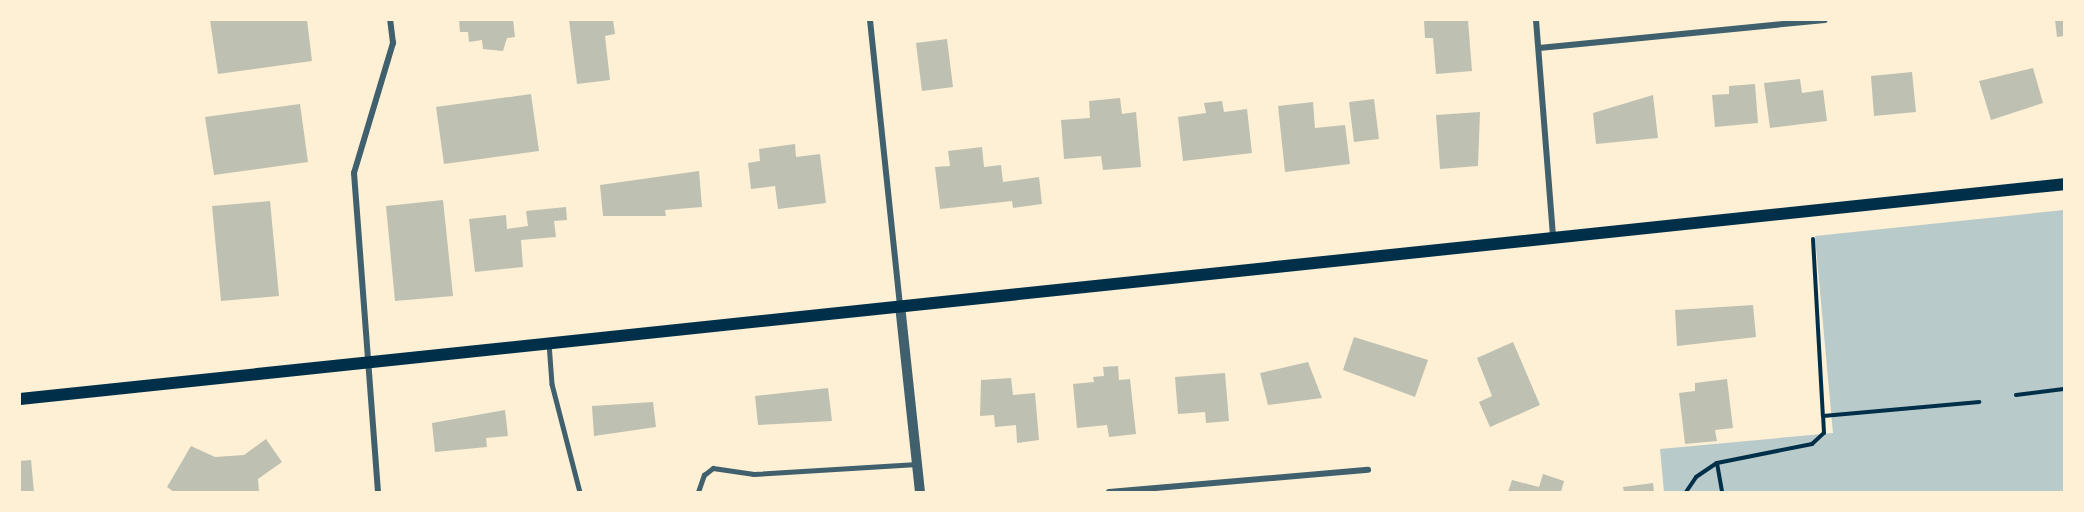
<!DOCTYPE html>
<style>
body{margin:0}
#map{position:relative;width:2084px;height:512px;overflow:hidden;background:#fdf0d5;font-family:Arial,sans-serif}
div>[style]{position:absolute}
[style*='--x']{left:calc(var(--x)*1px);top:calc(var(--y)*1px);width:calc(var(--w)*1px);rotate:calc(var(--a)*1deg)}
.green>*{inset:0;background:#b9caca}
.building>*{inset:0;background:#bec0b2}
.path>*{height:4px;margin:-2px;padding:0 2px;transform-origin:2px;border-radius:2px;background:#003049}
.service>*{height:4.5px;margin:-2.25px;padding:0 2.25px;transform-origin:2.25px;border-radius:2.25px;background:#3f606c}
.minor>*{height:6px;margin:-3px;padding:0 3px;transform-origin:3px;border-radius:3px;background:#3f606c}
.tertiary>*{height:10px;margin:-5px;padding:0 5px;transform-origin:5px;border-radius:5px;background:#3f606c}
.secondary>*{height:12px;margin:-6px;padding:0 6px;transform-origin:6px;border-radius:6px;background:#003049}
span{translate:-50% -50%;white-space:nowrap;text-align:center;line-height:1.15;-webkit-text-stroke:6px #fdf0d5;paint-order:stroke}
.frame{position:absolute;inset:0;border:21px solid #fdf0d5;pointer-events:none}
</style>
<div id="map">
<div class="green">
<i style="clip-path:polygon(2064px 210px,2064px 492px,1664px 492px,1660px 449px,1833px 433px,1815px 236px)"></i>
</div>
<div class="building">
<i style="clip-path:polygon(210px 20px,307px 20px,312px 61px,218px 74px)"></i>
<i style="clip-path:polygon(459px 20px,513px 20px,515px 37px,507px 38px,503px 51px,483px 49px,482px 40px,469px 42px,468px 32px,460px 32px)"></i>
<i style="clip-path:polygon(569px 20px,613px 20px,615px 34px,605px 36px,610px 80px,577px 84px)"></i>
<i style="clip-path:polygon(1424px 20px,1468px 20px,1472px 71px,1436px 74px,1433px 38px,1425px 38px)"></i>
<i style="clip-path:polygon(2055px 20px,2064px 20px,2064px 36px,2057px 37px)"></i>
<i style="clip-path:polygon(947px 39px,953px 87px,922px 91px,916px 43px)"></i>
<i style="clip-path:polygon(2033px 68px,2043px 103px,1991px 120px,1979px 81px)"></i>
<i style="clip-path:polygon(1912px 72px,1916px 112px,1874px 116px,1871px 76px)"></i>
<i style="clip-path:polygon(1800px 79px,1802px 93px,1823px 90px,1827px 121px,1770px 128px,1764px 83px)"></i>
<i style="clip-path:polygon(1755px 84px,1758px 123px,1715px 127px,1712px 95px,1729px 94px,1729px 86px)"></i>
<i style="clip-path:polygon(531px 94px,539px 151px,444px 164px,436px 107px)"></i>
<i style="clip-path:polygon(1653px 95px,1658px 138px,1596px 144px,1593px 113px)"></i>
<i style="clip-path:polygon(1120px 98px,1122px 114px,1136px 112px,1141px 167px,1103px 170px,1101px 156px,1064px 159px,1061px 120px,1090px 118px,1089px 101px)"></i>
<i style="clip-path:polygon(1374px 99px,1379px 139px,1354px 142px,1349px 102px)"></i>
<i style="clip-path:polygon(1222px 101px,1224px 112px,1247px 109px,1252px 153px,1183px 161px,1178px 117px,1206px 113px,1204px 103px)"></i>
<i style="clip-path:polygon(1313px 102px,1315px 128px,1345px 125px,1350px 164px,1285px 172px,1278px 106px)"></i>
<i style="clip-path:polygon(300px 104px,308px 162px,214px 175px,205px 117px)"></i>
<i style="clip-path:polygon(1480px 112px,1478px 166px,1440px 169px,1436px 115px)"></i>
<i style="clip-path:polygon(795px 144px,796px 157px,820px 154px,826px 203px,778px 209px,775px 186px,751px 189px,748px 163px,760px 161px,759px 149px)"></i>
<i style="clip-path:polygon(982px 147px,984px 167px,1001px 165px,1003px 182px,1039px 177px,1042px 204px,1013px 208px,1012px 201px,940px 209px,935px 167px,950px 166px,948px 151px)"></i>
<i style="clip-path:polygon(699px 171px,702px 207px,665px 210px,666px 216px,603px 216px,600px 185px)"></i>
<i style="clip-path:polygon(443px 200px,453px 296px,395px 301px,386px 206px)"></i>
<i style="clip-path:polygon(270px 201px,279px 296px,221px 301px,212px 206px)"></i>
<i style="clip-path:polygon(566px 207px,567px 220px,554px 221px,556px 237px,521px 240px,523px 267px,475px 272px,469px 219px,506px 215px,507px 229px,528px 226px,526px 211px)"></i>
<i style="clip-path:polygon(1753px 305px,1756px 337px,1677px 346px,1675px 310px)"></i>
<i style="clip-path:polygon(1354px 337px,1428px 360px,1415px 397px,1343px 370px)"></i>
<i style="clip-path:polygon(1513px 342px,1540px 405px,1490px 427px,1479px 402px,1492px 396px,1477px 358px)"></i>
<i style="clip-path:polygon(1308px 362px,1322px 398px,1268px 405px,1260px 373px)"></i>
<i style="clip-path:polygon(1118px 366px,1119px 380px,1130px 379px,1136px 434px,1109px 437px,1107px 425px,1077px 428px,1073px 384px,1094px 382px,1093px 377px,1104px 376px,1103px 367px)"></i>
<i style="clip-path:polygon(1225px 373px,1229px 421px,1206px 423px,1205px 412px,1178px 414px,1175px 377px)"></i>
<i style="clip-path:polygon(1011px 378px,1013px 395px,1035px 393px,1039px 440px,1017px 443px,1016px 425px,995px 427px,994px 415px,980px 416px,981px 380px)"></i>
<i style="clip-path:polygon(1727px 379px,1733px 428px,1715px 430px,1717px 441px,1685px 444px,1679px 393px,1695px 391px,1695px 383px)"></i>
<i style="clip-path:polygon(828px 388px,832px 421px,758px 425px,755px 396px)"></i>
<i style="clip-path:polygon(653px 402px,656px 427px,594px 436px,592px 406px)"></i>
<i style="clip-path:polygon(505px 410px,508px 436px,486px 438px,487px 447px,435px 452px,432px 423px)"></i>
<i style="clip-path:polygon(266px 439px,282px 462px,258px 479px,259px 492px,174px 492px,167px 487px,191px 446px,215px 457px,244px 455px)"></i>
<i style="clip-path:polygon(31px 460px,34px 492px,20px 492px,20px 461px)"></i>
<i style="clip-path:polygon(1543px 474px,1564px 481px,1561px 492px,1508px 492px,1512px 480px,1539px 487px)"></i>
<i style="clip-path:polygon(1653px 483px,1654px 492px,1624px 492px,1623px 487px)"></i>
</div>
<div class="path">
<i style="--x:1813;--y:239;--w:177;--a:86.8"></i>
<i style="--x:2016;--y:395;--w:48;--a:-7.1"></i>
<i style="--x:1717;--y:463;--w:29;--a:80"></i>
<i style="--x:1686;--y:492;--w:18;--a:-56"></i>
<i style="--x:1696;--y:477;--w:25;--a:-34"></i>
<i style="--x:1717;--y:463;--w:97;--a:-11.3"></i>
<i style="--x:1812;--y:444;--w:16;--a:-43"></i>
<i style="--x:1824;--y:433;--w:17;--a:-93"></i>
<i style="--x:1823;--y:416;--w:157;--a:-5.1"></i>
</div>
<div class="service">
<i style="--x:549;--y:343;--w:41;--a:85.8"></i>
<i style="--x:552;--y:384;--w:112;--a:75.5"></i>
<i style="--x:698;--y:492;--w:18;--a:-71"></i>
<i style="--x:704;--y:475;--w:11;--a:-38"></i>
<i style="--x:713;--y:468;--w:41;--a:8.3"></i>
<i style="--x:754;--y:474;--w:163;--a:-3.5"></i>
</div>
<div class="minor">
<i style="--x:870;--y:20;--w:287;--a:84"></i>
<i style="--x:1536;--y:20;--w:218;--a:85.5"></i>
<i style="--x:1539;--y:48;--w:287;--a:-5.6"></i>
<i style="--x:378;--y:492;--w:320;--a:-94.3"></i>
<i style="--x:354;--y:173;--w:136;--a:-73.3"></i>
<i style="--x:393;--y:43;--w:23;--a:-97"></i>
<i style="--x:1109;--y:492;--w:260;--a:-4.9"></i>
</div>
<div class="tertiary">
<i style="--x:900;--y:305;--w:188;--a:83.9"></i>
</div>
<div class="secondary">
<i style="--x:20;--y:399;--w:2055;--a:-6"></i>
</div>
<div class="frame"></div>
</div>
